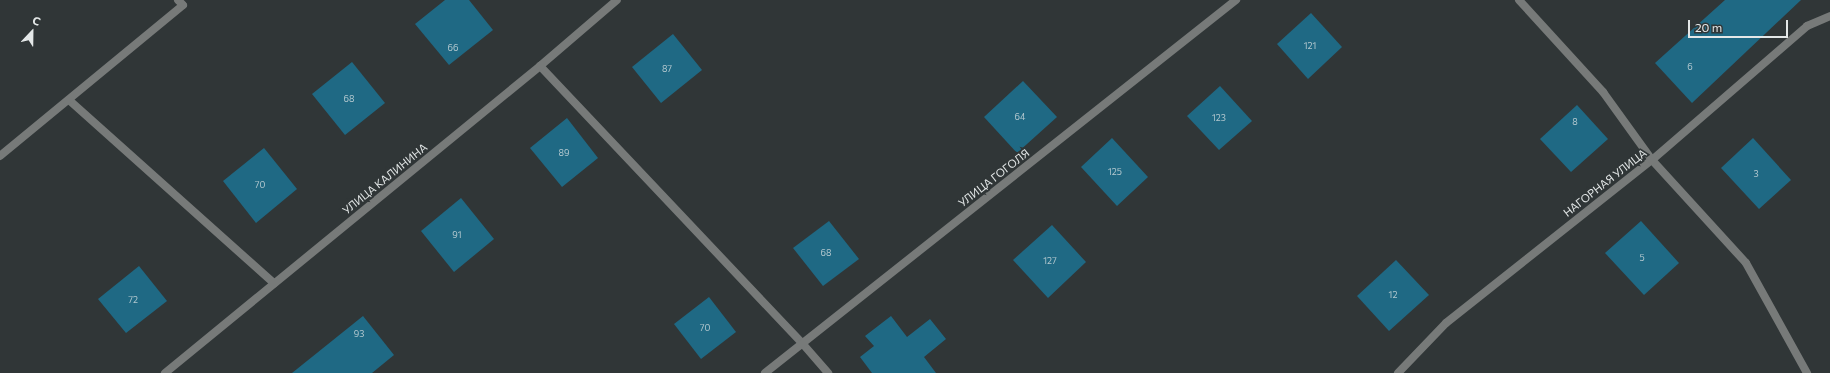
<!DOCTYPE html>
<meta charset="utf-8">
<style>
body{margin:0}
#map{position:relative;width:1830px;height:373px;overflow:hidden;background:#303637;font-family:Commissioner,sans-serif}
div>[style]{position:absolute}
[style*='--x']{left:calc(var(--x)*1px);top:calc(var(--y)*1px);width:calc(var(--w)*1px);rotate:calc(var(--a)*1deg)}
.building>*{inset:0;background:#1f6984}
.service>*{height:8px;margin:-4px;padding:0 4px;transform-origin:4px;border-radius:4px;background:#777a79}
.minor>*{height:8px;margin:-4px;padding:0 4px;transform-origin:4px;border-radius:4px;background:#777a79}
.tertiary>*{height:8px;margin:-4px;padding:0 4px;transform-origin:4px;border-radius:4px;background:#777a79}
span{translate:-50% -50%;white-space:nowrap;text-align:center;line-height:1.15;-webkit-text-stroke:3.5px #303637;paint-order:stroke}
.number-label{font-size:9px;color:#b3c8cf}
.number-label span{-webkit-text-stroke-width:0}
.street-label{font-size:11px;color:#e4e8e8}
.north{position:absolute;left:12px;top:12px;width:40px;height:40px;-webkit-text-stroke:3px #303637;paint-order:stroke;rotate:22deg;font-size:11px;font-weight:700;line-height:16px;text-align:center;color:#e4e8e8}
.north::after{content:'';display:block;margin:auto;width:14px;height:18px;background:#e4e8e8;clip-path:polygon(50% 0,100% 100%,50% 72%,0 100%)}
.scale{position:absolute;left:1688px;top:20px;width:100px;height:18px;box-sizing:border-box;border:2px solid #e4e8e8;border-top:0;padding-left:5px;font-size:12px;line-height:14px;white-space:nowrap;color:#e4e8e8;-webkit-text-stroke:3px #303637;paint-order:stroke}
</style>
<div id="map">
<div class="building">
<i style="clip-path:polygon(445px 0,469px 0,493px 30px,449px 65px,415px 24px)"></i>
<i style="clip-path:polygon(1725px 0,1801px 0,1692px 103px,1655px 63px)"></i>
<i style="clip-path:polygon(1311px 13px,1342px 47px,1308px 79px,1277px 44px)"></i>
<i style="clip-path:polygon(673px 34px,702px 70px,661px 103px,632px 67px)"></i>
<i style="clip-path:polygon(352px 62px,385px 103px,345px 135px,312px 94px)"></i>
<i style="clip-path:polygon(1023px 81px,1057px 117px,1017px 153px,984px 117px)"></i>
<i style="clip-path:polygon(1220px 86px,1252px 121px,1219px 150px,1187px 116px)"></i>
<i style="clip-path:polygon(1577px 105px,1608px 139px,1571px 172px,1540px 139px)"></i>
<i style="clip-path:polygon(567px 118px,598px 158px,562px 187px,530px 148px)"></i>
<i style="clip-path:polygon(1112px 138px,1148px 177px,1117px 206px,1081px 167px)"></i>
<i style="clip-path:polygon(1753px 138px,1791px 180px,1759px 209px,1721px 168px)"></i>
<i style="clip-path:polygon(264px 148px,297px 189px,256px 223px,223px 181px)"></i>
<i style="clip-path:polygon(461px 198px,494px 239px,454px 272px,421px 231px)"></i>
<i style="clip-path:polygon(829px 221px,859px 259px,823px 286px,793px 248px)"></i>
<i style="clip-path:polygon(1641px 221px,1679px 263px,1644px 295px,1605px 253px)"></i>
<i style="clip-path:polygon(1052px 225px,1086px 262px,1048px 298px,1013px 260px)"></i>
<i style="clip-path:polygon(1396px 260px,1429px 295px,1389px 331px,1357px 296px)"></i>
<i style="clip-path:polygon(139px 266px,167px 301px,126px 333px,98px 299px)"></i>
<i style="clip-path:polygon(709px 297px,736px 332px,701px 359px,674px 324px)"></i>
<i style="clip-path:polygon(363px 316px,394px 355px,372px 373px,292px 373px)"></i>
<i style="clip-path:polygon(891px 316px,907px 337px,930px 319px,946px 339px,924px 357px,936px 373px,872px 373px,860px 357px,874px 346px,865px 336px)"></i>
</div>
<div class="service">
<i style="--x:540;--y:66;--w:381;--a:46.6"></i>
<i style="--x:802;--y:343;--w:40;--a:49"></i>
</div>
<div class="minor">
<i style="--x:1519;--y:0;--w:125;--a:47.6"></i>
<i style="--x:1603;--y:92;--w:84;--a:54.2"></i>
<i style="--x:1652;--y:160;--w:139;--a:47.6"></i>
<i style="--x:1746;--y:263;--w:126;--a:61"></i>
<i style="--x:69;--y:100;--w:275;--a:41.8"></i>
<i style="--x:0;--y:156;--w:237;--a:-39.5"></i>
<i style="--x:183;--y:5;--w:7;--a:-135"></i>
<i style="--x:765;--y:373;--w:601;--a:-38.38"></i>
<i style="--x:1398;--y:373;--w:69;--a:-46.2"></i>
<i style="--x:1446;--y:323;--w:263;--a:-38.4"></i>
<i style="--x:1652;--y:160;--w:205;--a:-40.8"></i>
<i style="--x:1807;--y:26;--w:25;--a:-23"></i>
</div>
<div class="tertiary">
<i style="--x:165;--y:373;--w:485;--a:-39.3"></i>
<i style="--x:540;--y:66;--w:101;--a:-40.6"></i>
</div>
<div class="number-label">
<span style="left:1310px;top:46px">121</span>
<span style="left:453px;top:48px">66</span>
<span style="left:1690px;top:67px">6</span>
<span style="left:667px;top:69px">87</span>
<span style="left:349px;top:99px">68</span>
<span style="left:1020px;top:117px">64</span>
<span style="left:1219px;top:118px">123</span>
<span style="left:1575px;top:122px">8</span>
<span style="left:564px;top:153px">89</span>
<span style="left:1115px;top:172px">125</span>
<span style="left:1756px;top:174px">3</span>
<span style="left:260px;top:185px">70</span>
<span style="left:457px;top:235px">91</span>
<span style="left:826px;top:253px">68</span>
<span style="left:1642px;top:258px">5</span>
<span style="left:1050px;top:261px">127</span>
<span style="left:1393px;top:295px">12</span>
<span style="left:133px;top:300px">72</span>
<span style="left:705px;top:328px">70</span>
<span style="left:359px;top:334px">93</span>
</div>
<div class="street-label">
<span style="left:994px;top:178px;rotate:-38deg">УЛИЦА ГОГОЛЯ</span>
<span style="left:385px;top:179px;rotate:-39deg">УЛИЦА КАЛИНИНА</span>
<span style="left:1605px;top:183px;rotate:-38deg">НАГОРНАЯ УЛИЦА</span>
</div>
<div class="north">С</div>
<div class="scale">20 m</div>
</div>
